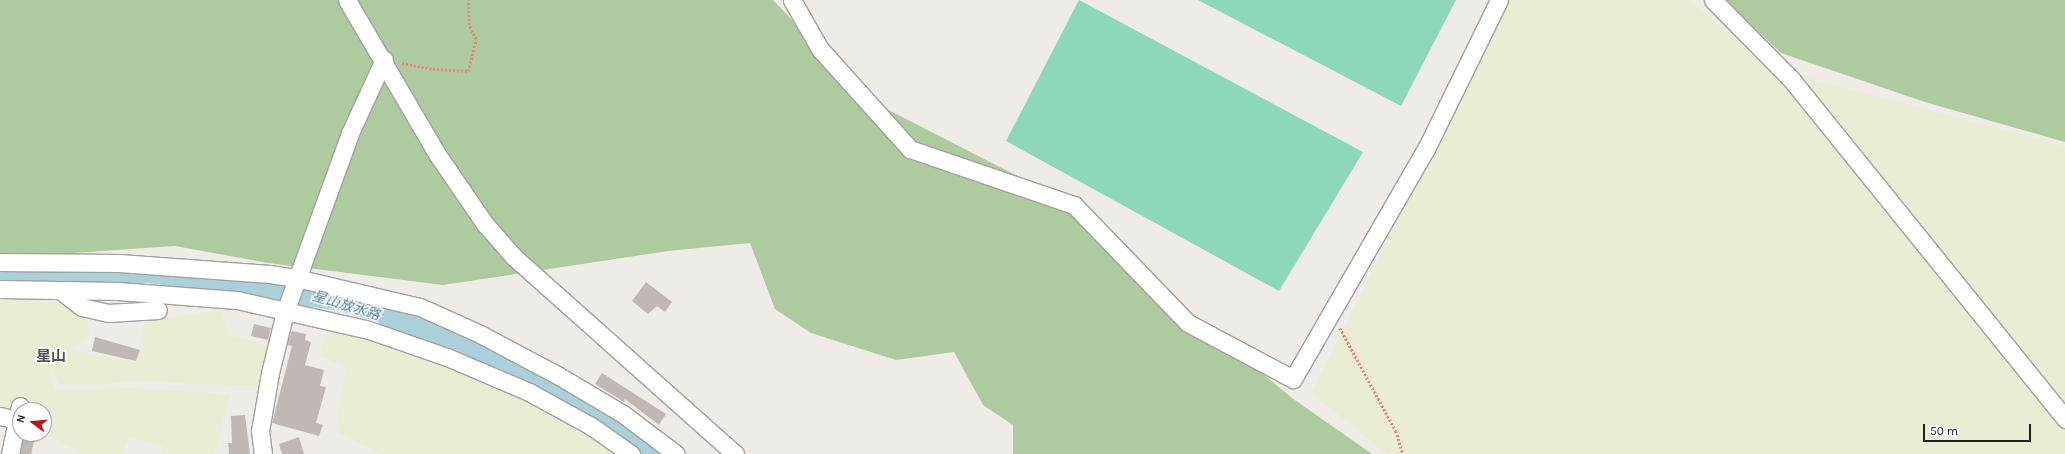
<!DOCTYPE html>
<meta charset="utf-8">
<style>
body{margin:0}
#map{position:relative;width:2065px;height:454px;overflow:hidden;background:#efece7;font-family:Karla,"Noto Sans JP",sans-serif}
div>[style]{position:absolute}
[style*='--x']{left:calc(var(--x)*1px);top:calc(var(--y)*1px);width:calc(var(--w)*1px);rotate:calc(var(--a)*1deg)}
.farmland>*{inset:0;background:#ebecd4}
.forest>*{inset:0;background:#adcb9f}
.pitch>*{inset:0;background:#8cd8b8}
.water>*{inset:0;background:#abd0d9}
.river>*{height:26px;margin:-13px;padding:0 13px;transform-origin:13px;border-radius:13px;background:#abd0d9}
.building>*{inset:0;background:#c0b8b4}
.path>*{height:2.5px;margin-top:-1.25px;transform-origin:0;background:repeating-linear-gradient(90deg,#ef8279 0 2px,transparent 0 4px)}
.roads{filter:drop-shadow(1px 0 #a1a1a1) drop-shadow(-1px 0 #a1a1a1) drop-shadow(0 1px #a1a1a1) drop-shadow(0 -1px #a1a1a1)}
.minor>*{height:17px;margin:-8.5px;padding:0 8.5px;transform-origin:8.5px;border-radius:8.5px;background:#fff}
span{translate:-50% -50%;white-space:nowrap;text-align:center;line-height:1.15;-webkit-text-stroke:3px #fff;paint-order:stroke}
.water-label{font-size:14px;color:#507aa0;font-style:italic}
.quarter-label{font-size:15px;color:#535353;font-weight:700}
.north{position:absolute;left:12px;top:402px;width:40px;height:40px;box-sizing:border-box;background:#fff;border:1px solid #a6a6a6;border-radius:50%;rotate:286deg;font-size:11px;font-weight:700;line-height:16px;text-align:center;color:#202020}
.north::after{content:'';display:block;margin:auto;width:14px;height:18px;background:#bf1116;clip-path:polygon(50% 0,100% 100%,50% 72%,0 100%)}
.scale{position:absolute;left:1923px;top:424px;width:108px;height:18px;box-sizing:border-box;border:2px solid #202020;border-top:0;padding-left:5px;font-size:12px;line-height:14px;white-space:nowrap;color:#202020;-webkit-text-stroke:3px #fff;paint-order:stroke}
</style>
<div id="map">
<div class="farmland">
<i style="clip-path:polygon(1507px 0,1691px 0,1766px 67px,2065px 146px,2065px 454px,1387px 454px,1311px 393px)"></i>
<i style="clip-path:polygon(0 296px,37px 297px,82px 307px,91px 333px,71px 350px,136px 363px,144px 322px,221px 310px,229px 335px,273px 347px,262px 386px,148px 382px,59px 385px,51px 369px,54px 390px,134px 388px,230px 394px,214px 454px,163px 454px,164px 447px,130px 437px,121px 454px,81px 454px,44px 433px,44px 410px,0 412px)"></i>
<i style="clip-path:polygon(329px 329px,437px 354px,576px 424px,613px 454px,380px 454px,336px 431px,346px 368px,319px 355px)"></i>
</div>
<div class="forest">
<i style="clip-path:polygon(0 0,773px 0,869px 100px,1084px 210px,1104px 242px,1292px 398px,1372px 454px,1013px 454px,1013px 425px,983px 405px,954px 352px,896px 360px,811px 333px,775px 309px,750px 243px,668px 251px,443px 285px,268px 263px,175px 246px,0 258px)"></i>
<i style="clip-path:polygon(1725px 0,2065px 0,2065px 142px,1925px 102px,1781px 53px)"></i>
</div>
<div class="pitch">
<i style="clip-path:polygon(1079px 0,1363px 152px,1279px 291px,1006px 141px)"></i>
<i style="clip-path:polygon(1198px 0,1456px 0,1401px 106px)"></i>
</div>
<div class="water">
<i style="clip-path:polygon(0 267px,122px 267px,311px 286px,374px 308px,437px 324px,420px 335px,341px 311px,149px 283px,75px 284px,0 289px)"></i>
</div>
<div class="river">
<i style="--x:392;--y:320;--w:133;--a:21.2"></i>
<i style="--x:516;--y:368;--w:58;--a:26.6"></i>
<i style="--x:568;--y:394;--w:109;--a:33.4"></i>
</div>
<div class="building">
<i style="clip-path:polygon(646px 282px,672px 302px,665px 312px,657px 306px,648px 314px,632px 301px)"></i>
<i style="clip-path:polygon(254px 324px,271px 328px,268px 340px,251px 336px)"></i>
<i style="clip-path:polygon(292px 331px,306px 334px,305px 340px,311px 342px,305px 365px,324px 370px,320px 386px,326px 387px,316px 423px,323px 425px,319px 436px,272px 423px,292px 346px,287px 345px)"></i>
<i style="clip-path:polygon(95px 337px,140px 350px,136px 361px,92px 351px)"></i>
<i style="clip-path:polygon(602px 373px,666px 414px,659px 425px,625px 399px,624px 402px,595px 384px)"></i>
<i style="clip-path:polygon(245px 415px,250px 454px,229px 454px,228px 443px,232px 443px,231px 416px)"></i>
<i style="clip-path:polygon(24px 435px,35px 438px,31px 454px,20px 454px)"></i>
<i style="clip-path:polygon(299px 437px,304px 454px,282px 454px,279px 444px)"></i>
</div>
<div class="path">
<i style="--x:402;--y:63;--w:32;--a:11"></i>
<i style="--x:433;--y:69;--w:35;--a:3"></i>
<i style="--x:468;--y:71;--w:33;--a:-76"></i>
<i style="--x:476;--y:39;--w:16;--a:-117"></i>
<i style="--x:469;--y:25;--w:25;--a:-92"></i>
<i style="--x:1340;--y:328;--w:117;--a:61.5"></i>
<i style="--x:1396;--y:431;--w:24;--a:73"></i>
</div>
<div class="roads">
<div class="minor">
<i style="--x:347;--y:0;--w:178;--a:59.7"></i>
<i style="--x:437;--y:154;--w:85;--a:55.6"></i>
<i style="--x:485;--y:224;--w:44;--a:48.7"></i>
<i style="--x:514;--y:257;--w:296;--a:41.7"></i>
<i style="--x:792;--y:0;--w:56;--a:60.3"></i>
<i style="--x:820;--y:49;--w:135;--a:48"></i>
<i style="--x:910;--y:149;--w:173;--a:18.9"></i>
<i style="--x:1074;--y:205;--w:164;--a:46"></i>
<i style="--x:1188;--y:323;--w:119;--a:28.1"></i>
<i style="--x:1293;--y:379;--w:266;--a:-60"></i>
<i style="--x:1426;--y:149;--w:166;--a:-63.9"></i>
<i style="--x:1713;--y:0;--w:111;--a:45.4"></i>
<i style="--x:1791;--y:79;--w:437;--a:51.1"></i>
<i style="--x:0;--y:262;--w:119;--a:0.5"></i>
<i style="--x:119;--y:263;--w:151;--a:4.2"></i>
<i style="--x:270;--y:274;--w:26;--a:9"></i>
<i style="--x:296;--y:278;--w:127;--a:13.2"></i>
<i style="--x:420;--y:307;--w:66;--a:24.2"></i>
<i style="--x:480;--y:334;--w:89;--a:28"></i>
<i style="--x:559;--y:376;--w:74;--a:30.7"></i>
<i style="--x:623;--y:414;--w:66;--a:37"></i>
<i style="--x:0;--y:289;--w:118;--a:1"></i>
<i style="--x:118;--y:291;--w:119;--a:4.3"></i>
<i style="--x:237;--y:300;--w:135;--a:12.8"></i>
<i style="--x:369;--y:330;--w:83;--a:19.1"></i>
<i style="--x:447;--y:357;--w:89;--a:23.1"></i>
<i style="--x:529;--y:392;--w:71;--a:28.7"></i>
<i style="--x:591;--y:426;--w:49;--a:35"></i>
<i style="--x:60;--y:290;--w:28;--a:38"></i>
<i style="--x:82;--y:307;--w:27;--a:13"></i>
<i style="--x:108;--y:313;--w:50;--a:-3.4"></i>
<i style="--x:0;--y:416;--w:17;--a:13"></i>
<i style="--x:10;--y:454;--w:49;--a:-78.2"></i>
<i style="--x:263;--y:454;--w:23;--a:-97"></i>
<i style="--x:260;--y:431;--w:59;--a:-80.2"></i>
<i style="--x:270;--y:373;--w:63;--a:-76.2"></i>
<i style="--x:285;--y:312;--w:190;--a:-70"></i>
<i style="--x:350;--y:133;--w:81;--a:-65.3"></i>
</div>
</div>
<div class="water-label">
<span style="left:346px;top:306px;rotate:17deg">星山放水路</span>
</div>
<div class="quarter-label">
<span style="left:51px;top:357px">星山</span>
</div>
<div class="north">N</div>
<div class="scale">50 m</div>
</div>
